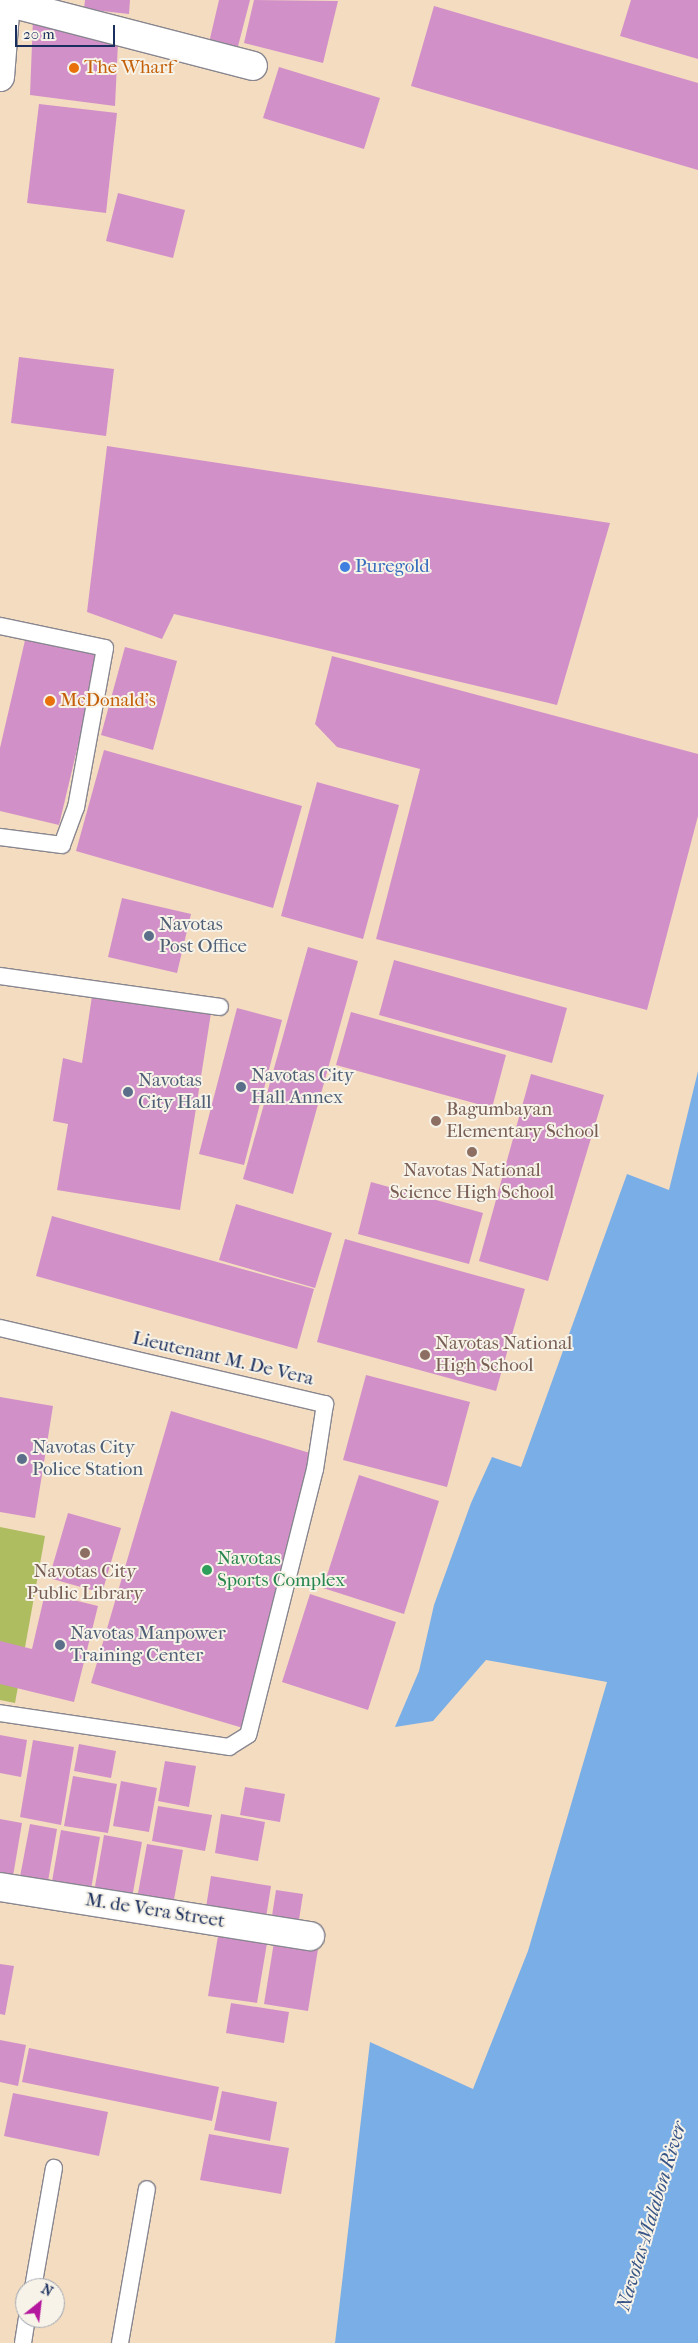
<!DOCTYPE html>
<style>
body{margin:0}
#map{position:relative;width:698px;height:2343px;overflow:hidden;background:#f4dcc0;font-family:"IM FELL French Canon",serif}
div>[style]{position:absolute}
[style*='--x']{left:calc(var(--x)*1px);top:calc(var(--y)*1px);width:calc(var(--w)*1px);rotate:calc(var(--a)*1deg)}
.green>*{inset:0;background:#adbd60}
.water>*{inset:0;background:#7aaee7}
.building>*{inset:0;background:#d290c8}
.roads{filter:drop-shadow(1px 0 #88868f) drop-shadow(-1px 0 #88868f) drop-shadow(0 1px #88868f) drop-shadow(0 -1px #88868f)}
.lane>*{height:16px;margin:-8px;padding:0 8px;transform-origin:8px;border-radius:8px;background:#fff}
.street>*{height:28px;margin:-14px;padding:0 14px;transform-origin:14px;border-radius:14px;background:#fff}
.secondary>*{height:28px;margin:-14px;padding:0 14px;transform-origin:14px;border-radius:14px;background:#fff}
.dots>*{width:14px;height:14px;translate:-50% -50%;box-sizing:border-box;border:2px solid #f7f3e8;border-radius:50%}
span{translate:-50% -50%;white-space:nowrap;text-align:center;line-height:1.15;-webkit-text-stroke:4px #f7f3e8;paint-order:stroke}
.food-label{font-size:19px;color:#c56008}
.left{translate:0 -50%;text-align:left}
.shop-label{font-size:19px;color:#366cbe}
.service-label{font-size:19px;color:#4e5e75}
.education-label{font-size:19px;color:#785e54}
.street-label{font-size:19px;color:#1b2f5e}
.leisure-label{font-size:19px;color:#27864d}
.water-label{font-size:20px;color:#385587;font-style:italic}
.north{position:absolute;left:15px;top:2278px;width:50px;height:50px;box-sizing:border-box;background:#f7f3e8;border:1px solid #9fa5b1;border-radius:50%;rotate:29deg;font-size:14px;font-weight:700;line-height:20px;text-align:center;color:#1b2f5e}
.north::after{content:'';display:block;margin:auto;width:18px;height:22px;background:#b5179e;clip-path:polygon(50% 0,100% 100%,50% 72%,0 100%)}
.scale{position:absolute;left:15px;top:25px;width:100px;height:22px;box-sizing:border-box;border:2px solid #1b2f5e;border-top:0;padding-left:6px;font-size:15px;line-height:18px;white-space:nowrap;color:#1b2f5e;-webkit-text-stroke:4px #f7f3e8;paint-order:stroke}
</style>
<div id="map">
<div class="green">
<i style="clip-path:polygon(0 1527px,45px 1536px,15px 1703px,0 1700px)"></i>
</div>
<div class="water">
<i style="clip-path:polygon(698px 1071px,698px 2343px,335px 2343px,370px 2042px,473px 2089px,528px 1951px,607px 1682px,486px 1660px,433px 1721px,395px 1727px,419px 1671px,434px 1605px,471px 1503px,492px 1457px,521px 1467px,627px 1174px,669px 1190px)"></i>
</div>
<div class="building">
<i style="clip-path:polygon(85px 0,130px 0,129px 14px,84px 9px)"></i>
<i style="clip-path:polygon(219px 0,250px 0,236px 54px,208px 47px)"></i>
<i style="clip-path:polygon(254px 0,338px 1px,323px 63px,244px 43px)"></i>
<i style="clip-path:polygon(631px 0,698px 0,698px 59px,620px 36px)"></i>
<i style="clip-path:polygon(434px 6px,698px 83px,698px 170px,411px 86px)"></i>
<i style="clip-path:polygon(33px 18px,118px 42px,115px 106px,30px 95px)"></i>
<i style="clip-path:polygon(279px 67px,380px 98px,364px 149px,263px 118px)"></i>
<i style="clip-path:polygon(39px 104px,117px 113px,106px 213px,27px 203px)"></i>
<i style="clip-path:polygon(118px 193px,185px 210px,173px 258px,106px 241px)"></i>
<i style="clip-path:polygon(19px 357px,114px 369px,106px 436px,11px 423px)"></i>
<i style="clip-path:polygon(107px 446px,610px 523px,557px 705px,174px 614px,162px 639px,87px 612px)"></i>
<i style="clip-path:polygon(26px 636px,100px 653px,59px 825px,0 811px,0 748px)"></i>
<i style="clip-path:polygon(125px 647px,177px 661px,153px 750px,101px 735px)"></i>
<i style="clip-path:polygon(332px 656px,698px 754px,698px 816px,647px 1010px,376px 939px,420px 769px,337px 747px,315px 724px)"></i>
<i style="clip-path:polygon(104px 750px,302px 806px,273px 908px,76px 851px)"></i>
<i style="clip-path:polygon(317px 782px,399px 805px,363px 939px,281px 916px)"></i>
<i style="clip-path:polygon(122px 898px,191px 914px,177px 973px,108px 957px)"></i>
<i style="clip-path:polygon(308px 947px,358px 961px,293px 1194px,243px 1179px)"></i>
<i style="clip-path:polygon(394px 960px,567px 1008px,552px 1063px,379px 1015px)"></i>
<i style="clip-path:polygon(92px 996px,211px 1013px,180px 1210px,57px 1190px,68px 1124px,53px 1121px,63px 1058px,82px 1063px)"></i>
<i style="clip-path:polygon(237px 1008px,282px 1020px,244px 1165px,199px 1154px)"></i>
<i style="clip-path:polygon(351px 1012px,506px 1055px,492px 1108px,336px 1065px)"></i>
<i style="clip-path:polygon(531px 1074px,604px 1095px,548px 1281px,479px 1261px)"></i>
<i style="clip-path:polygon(371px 1182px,483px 1213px,469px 1264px,358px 1234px)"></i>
<i style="clip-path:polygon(236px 1204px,332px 1233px,315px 1288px,219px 1260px)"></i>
<i style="clip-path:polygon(52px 1216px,314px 1289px,297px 1349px,36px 1276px)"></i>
<i style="clip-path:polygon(345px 1239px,525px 1289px,496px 1391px,317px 1342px)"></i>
<i style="clip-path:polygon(366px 1375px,470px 1402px,447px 1487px,343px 1460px)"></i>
<i style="clip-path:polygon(0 1397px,53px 1406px,35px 1518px,0 1512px)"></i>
<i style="clip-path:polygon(171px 1411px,323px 1457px,243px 1728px,91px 1683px)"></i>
<i style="clip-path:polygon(359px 1475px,439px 1501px,404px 1614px,323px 1588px)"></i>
<i style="clip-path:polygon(68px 1513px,121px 1528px,102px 1593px,49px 1578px)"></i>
<i style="clip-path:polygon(45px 1593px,98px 1606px,74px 1702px,0 1684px,0 1641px,32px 1649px)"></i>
<i style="clip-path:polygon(310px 1594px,396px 1622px,368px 1710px,282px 1682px)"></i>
<i style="clip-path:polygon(0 1735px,27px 1740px,21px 1777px,0 1773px)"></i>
<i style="clip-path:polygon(33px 1740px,74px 1747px,61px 1825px,20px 1817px)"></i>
<i style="clip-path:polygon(79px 1744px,116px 1751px,111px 1778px,74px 1771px)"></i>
<i style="clip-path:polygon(165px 1761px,196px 1766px,189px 1807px,158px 1801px)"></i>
<i style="clip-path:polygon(73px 1776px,117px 1784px,108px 1833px,64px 1826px)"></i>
<i style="clip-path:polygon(121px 1781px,157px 1788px,149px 1832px,113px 1826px)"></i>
<i style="clip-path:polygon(245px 1787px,285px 1794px,280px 1822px,240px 1815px)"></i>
<i style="clip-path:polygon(158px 1806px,212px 1815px,205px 1851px,152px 1841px)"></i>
<i style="clip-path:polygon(221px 1814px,265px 1822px,258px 1861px,215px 1853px)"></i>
<i style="clip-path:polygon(0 1819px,22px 1823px,12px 1882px,0 1880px)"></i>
<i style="clip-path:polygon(30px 1824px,57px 1829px,47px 1887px,19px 1882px)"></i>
<i style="clip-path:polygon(61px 1830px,100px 1837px,90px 1895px,51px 1887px)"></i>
<i style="clip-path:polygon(104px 1835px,142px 1842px,132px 1898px,94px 1892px)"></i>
<i style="clip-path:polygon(147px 1844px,183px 1850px,173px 1905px,137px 1899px)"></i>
<i style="clip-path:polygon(211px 1876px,271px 1886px,265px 1924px,205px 1914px)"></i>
<i style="clip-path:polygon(276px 1890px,303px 1894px,298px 1926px,271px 1922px)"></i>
<i style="clip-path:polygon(219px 1930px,268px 1937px,257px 2003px,208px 1996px)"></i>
<i style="clip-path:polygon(274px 1942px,318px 1949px,308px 2011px,264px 2004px)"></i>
<i style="clip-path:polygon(0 1964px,14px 1966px,5px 2015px,0 2014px)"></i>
<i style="clip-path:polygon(231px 2003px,289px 2012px,284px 2043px,226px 2033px)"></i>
<i style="clip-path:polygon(0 2040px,26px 2045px,18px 2086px,0 2082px)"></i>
<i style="clip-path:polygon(29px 2048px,219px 2087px,212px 2121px,22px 2082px)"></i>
<i style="clip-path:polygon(222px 2091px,277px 2102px,270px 2141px,214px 2130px)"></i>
<i style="clip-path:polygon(13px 2093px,108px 2112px,99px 2156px,4px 2136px)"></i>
<i style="clip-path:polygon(209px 2134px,289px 2148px,281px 2194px,200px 2180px)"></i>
</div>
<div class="roads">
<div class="lane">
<i style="--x:0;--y:626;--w:107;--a:11.8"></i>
<i style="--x:105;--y:648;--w:162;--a:100.3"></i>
<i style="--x:76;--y:807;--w:40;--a:110.2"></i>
<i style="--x:62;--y:845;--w:63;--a:-172.6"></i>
<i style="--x:0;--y:976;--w:222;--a:8"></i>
<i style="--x:0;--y:1328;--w:334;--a:13.2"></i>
<i style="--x:325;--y:1404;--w:66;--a:98.7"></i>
<i style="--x:315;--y:1469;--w:274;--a:104.1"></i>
<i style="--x:248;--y:1735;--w:22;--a:148"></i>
<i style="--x:229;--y:1747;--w:232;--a:-171.6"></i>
<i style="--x:33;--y:2288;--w:122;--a:-80.1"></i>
<i style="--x:23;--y:2343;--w:25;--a:-81"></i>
<i style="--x:120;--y:2343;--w:156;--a:-80.1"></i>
</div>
<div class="street">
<i style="--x:6;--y:2;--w:255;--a:14.5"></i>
<i style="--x:0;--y:1887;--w:314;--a:9"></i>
</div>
<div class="secondary">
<i style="--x:0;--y:77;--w:77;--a:-85.5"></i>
</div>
</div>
<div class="dots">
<i style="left:74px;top:68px;background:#e8710a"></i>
<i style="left:345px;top:567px;background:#3f7fe0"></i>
<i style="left:50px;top:701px;background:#e8710a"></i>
<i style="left:149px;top:936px;background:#5c6f8a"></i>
<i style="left:241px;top:1087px;background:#5c6f8a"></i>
<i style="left:128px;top:1092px;background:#5c6f8a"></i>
<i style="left:436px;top:1121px;background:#8d6e63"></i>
<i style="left:472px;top:1152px;background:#8d6e63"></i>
<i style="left:425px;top:1355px;background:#8d6e63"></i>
<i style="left:22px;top:1459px;background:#5c6f8a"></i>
<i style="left:85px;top:1553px;background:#8d6e63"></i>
<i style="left:207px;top:1570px;background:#2e9e5b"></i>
<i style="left:60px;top:1645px;background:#5c6f8a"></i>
</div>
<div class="food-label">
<span class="left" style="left:84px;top:68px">The Wharf</span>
<span class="left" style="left:60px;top:701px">McDonald's</span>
</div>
<div class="shop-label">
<span class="left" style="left:355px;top:567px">Puregold</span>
</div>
<div class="service-label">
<span class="left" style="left:159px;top:936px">Navotas<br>Post Office</span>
<span class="left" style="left:251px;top:1087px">Navotas City<br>Hall Annex</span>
<span class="left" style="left:138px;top:1092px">Navotas<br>City Hall</span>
<span class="left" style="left:32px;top:1459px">Navotas City<br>Police Station</span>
<span class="left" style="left:70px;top:1645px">Navotas Manpower<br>Training Center</span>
</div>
<div class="education-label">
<span class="left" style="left:446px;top:1121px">Bagumbayan<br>Elementary School</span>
<span style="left:472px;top:1182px">Navotas National<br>Science High School</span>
<span class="left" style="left:435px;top:1355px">Navotas National<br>High School</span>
<span style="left:85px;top:1583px">Navotas City<br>Public Library</span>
</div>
<div class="street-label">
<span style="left:223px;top:1359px;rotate:13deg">Lieutenant M. De Vera</span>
<span style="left:155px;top:1911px;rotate:9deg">M. de Vera Street</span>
</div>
<div class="leisure-label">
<span class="left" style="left:217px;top:1570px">Navotas<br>Sports Complex</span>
</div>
<div class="water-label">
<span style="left:651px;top:2216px;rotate:-73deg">Navotas-Malabon River</span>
</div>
<div class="north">N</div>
<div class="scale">20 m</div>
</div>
